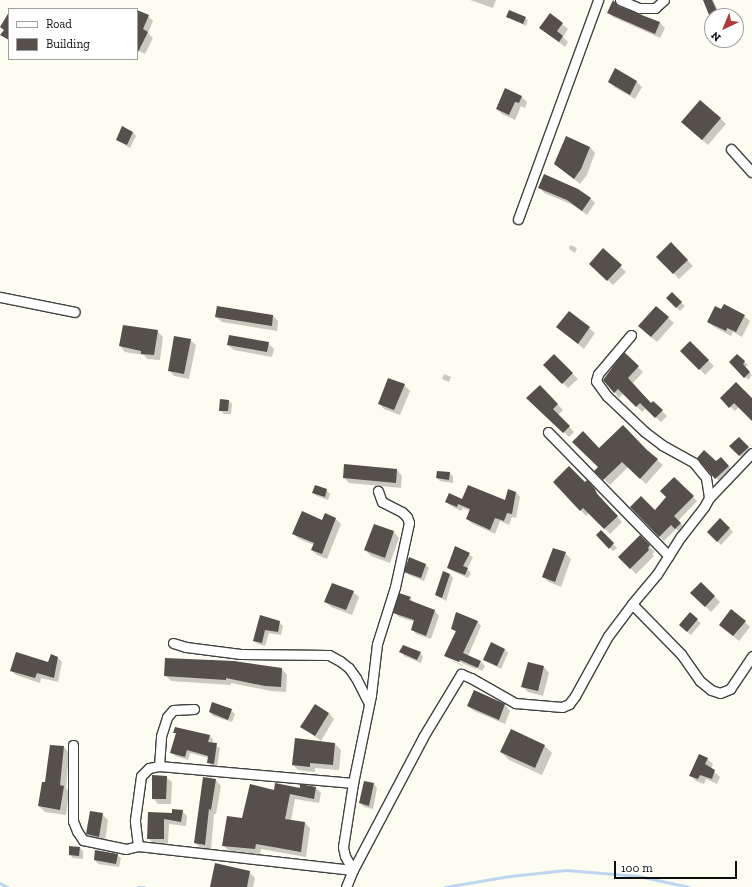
<!DOCTYPE html>
<style>
body{margin:0}
#map{position:relative;width:752px;height:887px;overflow:hidden;background:#fdfcf1;font-family:"Zilla Slab",serif}
div>[style]{position:absolute}
[style*='--x']{left:calc(var(--x)*1px);top:calc(var(--y)*1px);width:calc(var(--w)*1px);rotate:calc(var(--a)*1deg)}
.shadow>*{inset:0;background:#0003}
.stream>*{height:2.5px;margin:-1.25px;padding:0 1.25px;transform-origin:1.25px;border-radius:1.25px;background:#bbd7ef}
.building>*{inset:0;background:#56504c}
.roads{filter:drop-shadow(1px 0 #414141) drop-shadow(-1px 0 #414141) drop-shadow(0 1px #414141) drop-shadow(0 -1px #414141)}
.minor>*{height:9px;margin:-4.5px;padding:0 4.5px;transform-origin:4.5px;border-radius:4.5px;background:#fff}
span{translate:-50% -50%;white-space:nowrap;text-align:center;line-height:1.15;-webkit-text-stroke:4px #fff;paint-order:stroke}
.legend{position:absolute;left:8px;top:8px;width:130px;height:52px;box-sizing:border-box;background:#fff;border:1px solid #9f9f9f;margin:0;padding:5px 7px;list-style:none;font-size:12px;color:#0e0e0e}
.legend li{display:flex;align-items:center;gap:8px;height:20px}
.legend b{width:20px;border:1px solid #9f9f9f}
.north{position:absolute;left:704px;top:8px;width:40px;height:40px;box-sizing:border-box;background:#fff;border:1px solid #9f9f9f;border-radius:50%;rotate:224deg;font-size:11px;font-weight:700;line-height:16px;text-align:center;color:#0e0e0e}
.north::after{content:'';display:block;margin:auto;width:14px;height:18px;background:#af3a36;clip-path:polygon(50% 0,100% 100%,50% 72%,0 100%)}
.scale{position:absolute;left:614px;top:861px;width:123px;height:18px;box-sizing:border-box;border:2px solid #0e0e0e;border-top:0;padding-left:5px;font-size:12px;line-height:14px;white-space:nowrap;color:#0e0e0e;-webkit-text-stroke:3px #fff;paint-order:stroke}
</style>
<div id="map">
<div class="shadow">
<i style="clip-path:polygon(470px 0,496px 0,493px 8px)"></i>
<i style="clip-path:polygon(704px 0,713px 0,720px 15px,712px 16px)"></i>
<i style="clip-path:polygon(618px 7px,660px 23px,665px 28px,660px 38px,613px 17px,608px 12px)"></i>
<i style="clip-path:polygon(137px 13px,148px 16px,153px 21px,148px 33px,153px 38px,145px 54px,137px 50px)"></i>
<i style="clip-path:polygon(550px 14px,568px 29px,563px 37px,568px 42px,565px 47px,540px 28px)"></i>
<i style="clip-path:polygon(508px 17px,525px 18px,528px 20px,526px 26px)"></i>
<i style="clip-path:polygon(616px 70px,637px 82px,642px 87px,635px 99px,614px 87px,609px 82px)"></i>
<i style="clip-path:polygon(505px 89px,522px 97px,527px 102px,525px 108px,521px 106px,515px 120px,502px 114px,497px 109px)"></i>
<i style="clip-path:polygon(720px 118px,726px 124px,708px 145px,688px 128px)"></i>
<i style="clip-path:polygon(133px 132px,136px 136px,130px 148px,117px 140px)"></i>
<i style="clip-path:polygon(590px 147px,595px 153px,587px 175px,580px 184px,555px 164px)"></i>
<i style="clip-path:polygon(540px 188px,590px 198px,595px 203px,587px 215px,573px 205px,544px 193px)"></i>
<i style="clip-path:polygon(671px 244px,693px 266px,679px 279px,658px 257px)"></i>
<i style="clip-path:polygon(570px 245px,577px 248px,575px 253px,569px 249px)"></i>
<i style="clip-path:polygon(603px 250px,626px 272px,613px 285px,591px 264px)"></i>
<i style="clip-path:polygon(672px 294px,685px 306px,680px 311px,667px 298px)"></i>
<i style="clip-path:polygon(656px 307px,674px 323px,657px 342px,645px 332px)"></i>
<i style="clip-path:polygon(722px 310px,744px 316px,750px 321px,742px 337px,733px 332px,731px 336px,714px 327px,708px 322px)"></i>
<i style="clip-path:polygon(569px 312px,595px 333px,584px 349px,558px 327px)"></i>
<i style="clip-path:polygon(273px 316px,278px 321px,277px 331px,222px 322px,216px 317px)"></i>
<i style="clip-path:polygon(157px 331px,163px 337px,160px 360px,147px 359px,144px 355px,125px 352px,120px 346px)"></i>
<i style="clip-path:polygon(190px 340px,196px 345px,189px 379px,174px 376px,169px 370px)"></i>
<i style="clip-path:polygon(268px 343px,274px 349px,272px 357px,234px 350px,228px 345px)"></i>
<i style="clip-path:polygon(690px 343px,714px 366px,705px 375px,682px 351px)"></i>
<i style="clip-path:polygon(624px 354px,643px 372px,632px 384px,652px 404px,653px 403px,667px 416px,661px 422px,646px 408px,642px 412px,624px 393px,619px 398px,604px 380px)"></i>
<i style="clip-path:polygon(554px 355px,578px 379px,568px 388px,545px 365px)"></i>
<i style="clip-path:polygon(737px 355px,748px 365px,745px 367px,752px 375px,748px 380px,731px 362px)"></i>
<i style="clip-path:polygon(444px 374px,451px 377px,449px 382px,442px 379px)"></i>
<i style="clip-path:polygon(404px 385px,410px 391px,400px 415px,384px 409px,379px 403px)"></i>
<i style="clip-path:polygon(540px 386px,563px 410px,558px 415px,574px 432px,569px 437px,528px 398px)"></i>
<i style="clip-path:polygon(721px 398px,752px 398px,752px 419px,739px 407px,735px 411px)"></i>
<i style="clip-path:polygon(229px 401px,232px 404px,231px 414px,224px 414px,220px 410px)"></i>
<i style="clip-path:polygon(739px 438px,751px 451px,743px 459px,731px 446px)"></i>
<i style="clip-path:polygon(599px 449px,648px 452px,663px 465px,646px 484px,628px 467px,610px 485px,596px 471px,599px 467px)"></i>
<i style="clip-path:polygon(721px 458px,732px 470px,719px 481px,716px 478px,716px 463px)"></i>
<i style="clip-path:polygon(397px 470px,402px 476px,401px 488px,349px 483px,344px 478px)"></i>
<i style="clip-path:polygon(450px 473px,453px 477px,453px 483px,440px 481px,437px 478px)"></i>
<i style="clip-path:polygon(674px 478px,697px 501px,678px 521px,685px 528px,680px 532px,676px 529px,664px 541px,631px 507px,655px 511px,668px 497px)"></i>
<i style="clip-path:polygon(554px 482px,585px 483px,592px 487px,622px 522px,610px 534px,589px 513px,586px 516px)"></i>
<i style="clip-path:polygon(326px 490px,330px 494px,328px 500px,317px 496px,313px 493px)"></i>
<i style="clip-path:polygon(516px 492px,520px 497px,516px 518px,512px 517px,509px 525px,500px 521px,495px 534px,471px 523px,467px 518px,470px 511px,463px 508px,461px 511px,451px 506px,446px 502px,463px 500px,505px 501px)"></i>
<i style="clip-path:polygon(335px 518px,341px 524px,327px 559px,317px 555px,312px 550px,314px 545px,299px 539px,293px 533px,323px 521px)"></i>
<i style="clip-path:polygon(720px 519px,733px 532px,721px 545px,708px 532px)"></i>
<i style="clip-path:polygon(374px 525px,394px 532px,399px 538px,390px 563px,371px 556px,365px 550px)"></i>
<i style="clip-path:polygon(601px 532px,617px 548px,613px 551px,597px 535px)"></i>
<i style="clip-path:polygon(640px 537px,655px 552px,652px 554px,654px 556px,636px 574px,620px 557px)"></i>
<i style="clip-path:polygon(455px 547px,473px 557px,467px 569px,471px 573px,468px 578px,452px 571px,448px 568px)"></i>
<i style="clip-path:polygon(565px 553px,571px 559px,561px 587px,549px 582px,543px 577px)"></i>
<i style="clip-path:polygon(426px 565px,429px 568px,424px 581px,409px 575px,406px 572px)"></i>
<i style="clip-path:polygon(450px 574px,453px 578px,446px 601px,436px 595px)"></i>
<i style="clip-path:polygon(701px 583px,720px 602px,711px 612px,692px 593px)"></i>
<i style="clip-path:polygon(353px 592px,359px 597px,352px 615px,331px 607px,326px 602px)"></i>
<i style="clip-path:polygon(410px 598px,414px 603px,435px 611px,439px 616px,431px 639px,416px 634px,412px 629px,415px 622px,399px 617px,394px 612px)"></i>
<i style="clip-path:polygon(261px 616px,279px 622px,283px 626px,281px 635px,269px 633px,265px 646px,258px 644px,254px 641px)"></i>
<i style="clip-path:polygon(697px 620px,701px 623px,691px 635px,684px 629px)"></i>
<i style="clip-path:polygon(evenodd,477px 621px,481px 626px,468px 656px,481px 662px,479px 662px,476px 669px,464px 664px,463px 666px,450px 660px,445px 655px,456px 632px,452px 629px,477px 621px,449px 657px,464px 664px,463px 665px,449px 659px,449px 657px)"></i>
<i style="clip-path:polygon(745px 622px,750px 627px,739px 641px,726px 630px)"></i>
<i style="clip-path:polygon(504px 649px,508px 653px,501px 669px,484px 660px)"></i>
<i style="clip-path:polygon(401px 652px,420px 653px,423px 656px,421px 663px,404px 656px)"></i>
<i style="clip-path:polygon(57px 657px,62px 662px,58px 682px,41px 678px,40px 683px,16px 675px,11px 670px,48px 663px)"></i>
<i style="clip-path:polygon(481px 662px,485px 666px,482px 671px,478px 669px)"></i>
<i style="clip-path:polygon(528px 663px,544px 667px,549px 673px,543px 696px,528px 692px,522px 686px)"></i>
<i style="clip-path:polygon(282px 669px,287px 675px,286px 692px,271px 691px,231px 683px,231px 685px,171px 681px,165px 675px)"></i>
<i style="clip-path:polygon(474px 692px,505px 705px,510px 711px,505px 724px,474px 711px,468px 706px)"></i>
<i style="clip-path:polygon(231px 710px,235px 714px,232px 722px,213px 716px,210px 712px)"></i>
<i style="clip-path:polygon(329px 713px,334px 719px,321px 741px,302px 727px)"></i>
<i style="clip-path:polygon(511px 731px,545px 746px,552px 753px,542px 775px,509px 760px,501px 752px)"></i>
<i style="clip-path:polygon(174px 732px,210px 736px,213px 739px,212px 744px,220px 748px,217px 767px,212px 766px,208px 762px,209px 758px,190px 753px,188px 760px,175px 756px,172px 752px,177px 735px)"></i>
<i style="clip-path:polygon(296px 739px,335px 744px,341px 750px,339px 770px,315px 768px,315px 772px,298px 770px,293px 765px)"></i>
<i style="clip-path:polygon(64px 747px,69px 753px,66px 788px,69px 792px,66px 815px,45px 812px,39px 806px)"></i>
<i style="clip-path:polygon(707px 759px,713px 764px,711px 769px,720px 777px,717px 784px,706px 779px,704px 784px,696px 781px,691px 776px)"></i>
<i style="clip-path:polygon(166px 777px,172px 782px,171px 804px,158px 804px,153px 798px)"></i>
<i style="clip-path:polygon(204px 778px,216px 780px,221px 786px,216px 814px,214px 814px,211px 850px,201px 848px,195px 843px)"></i>
<i style="clip-path:polygon(374px 784px,377px 788px,373px 809px,364px 807px,360px 803px)"></i>
<i style="clip-path:polygon(316px 788px,321px 793px,319px 803px,295px 799px,291px 821px,305px 823px,310px 828px,306px 857px,261px 849px,260px 854px,229px 851px,223px 845px,243px 819px,275px 791px)"></i>
<i style="clip-path:polygon(182px 811px,187px 816px,186px 826px,169px 824px,168px 844px,153px 843px,148px 838px,149px 813px,172px 814px)"></i>
<i style="clip-path:polygon(102px 814px,108px 820px,105px 842px,93px 839px,87px 834px)"></i>
<i style="clip-path:polygon(80px 848px,83px 851px,83px 859px,73px 858px,70px 855px)"></i>
<i style="clip-path:polygon(117px 855px,121px 858px,119px 867px,98px 864px,95px 860px)"></i>
<i style="clip-path:polygon(249px 872px,255px 878px,253px 887px,211px 887px)"></i>
</div>
<div class="stream">
<i style="--x:0;--y:883;--w:9;--a:27"></i>
<i style="--x:138;--y:887;--w:7;--a:0"></i>
<i style="--x:445;--y:887;--w:66;--a:-9.6"></i>
<i style="--x:510;--y:876;--w:56;--a:-6.1"></i>
<i style="--x:566;--y:870;--w:73;--a:4.7"></i>
<i style="--x:639;--y:876;--w:51;--a:12.4"></i>
</div>
<div class="building">
<i style="clip-path:polygon(613px 0,618px 6px,660px 22px,655px 34px,607px 13px)"></i>
<i style="clip-path:polygon(703px 0,712px 0,717px 11px,709px 15px)"></i>
<i style="clip-path:polygon(137px 10px,149px 15px,143px 29px,148px 32px,137px 54px)"></i>
<i style="clip-path:polygon(509px 10px,526px 17px,523px 24px,506px 17px)"></i>
<i style="clip-path:polygon(9px 12px,9px 40px,0 35px,4px 30px,0 27px)"></i>
<i style="clip-path:polygon(550px 13px,563px 23px,557px 31px,563px 36px,559px 42px,539px 28px)"></i>
<i style="clip-path:polygon(615px 68px,637px 81px,630px 95px,608px 82px)"></i>
<i style="clip-path:polygon(505px 88px,522px 96px,519px 103px,515px 102px,509px 115px,496px 109px)"></i>
<i style="clip-path:polygon(700px 100px,721px 118px,702px 140px,681px 122px)"></i>
<i style="clip-path:polygon(122px 126px,133px 132px,127px 145px,116px 140px)"></i>
<i style="clip-path:polygon(566px 136px,590px 147px,581px 169px,574px 179px,554px 164px)"></i>
<i style="clip-path:polygon(544px 174px,578px 189px,591px 198px,582px 211px,567px 200px,538px 188px)"></i>
<i style="clip-path:polygon(671px 242px,688px 260px,673px 274px,656px 257px)"></i>
<i style="clip-path:polygon(603px 248px,622px 265px,607px 281px,589px 264px)"></i>
<i style="clip-path:polygon(672px 292px,682px 302px,676px 308px,666px 298px)"></i>
<i style="clip-path:polygon(724px 304px,745px 315px,736px 332px,727px 328px,726px 331px,707px 322px,715px 306px,721px 309px)"></i>
<i style="clip-path:polygon(217px 306px,273px 315px,272px 326px,215px 317px)"></i>
<i style="clip-path:polygon(656px 306px,669px 317px,651px 337px,638px 326px)"></i>
<i style="clip-path:polygon(569px 311px,590px 327px,578px 344px,556px 327px)"></i>
<i style="clip-path:polygon(123px 325px,158px 330px,154px 355px,141px 354px,141px 351px,119px 346px)"></i>
<i style="clip-path:polygon(229px 335px,269px 342px,267px 352px,227px 345px)"></i>
<i style="clip-path:polygon(174px 336px,191px 339px,184px 374px,168px 371px)"></i>
<i style="clip-path:polygon(690px 341px,709px 360px,699px 370px,680px 351px)"></i>
<i style="clip-path:polygon(624px 352px,639px 366px,628px 378px,651px 403px,653px 401px,663px 410px,655px 418px,640px 403px,636px 407px,618px 389px,614px 393px,603px 380px)"></i>
<i style="clip-path:polygon(554px 354px,573px 373px,562px 384px,543px 365px)"></i>
<i style="clip-path:polygon(737px 354px,745px 361px,743px 364px,750px 372px,744px 378px,729px 362px)"></i>
<i style="clip-path:polygon(388px 378px,405px 384px,394px 410px,378px 404px)"></i>
<i style="clip-path:polygon(736px 382px,752px 398px,752px 421px,734px 403px,729px 408px,720px 398px)"></i>
<i style="clip-path:polygon(540px 385px,558px 404px,553px 409px,570px 426px,563px 433px,526px 398px)"></i>
<i style="clip-path:polygon(220px 399px,229px 400px,228px 411px,219px 411px)"></i>
<i style="clip-path:polygon(623px 425px,647px 450px,658px 459px,640px 479px,622px 462px,603px 480px,594px 471px,598px 467px,572px 442px,583px 431px,599px 448px)"></i>
<i style="clip-path:polygon(739px 437px,749px 447px,739px 456px,729px 446px)"></i>
<i style="clip-path:polygon(704px 450px,716px 461px,721px 457px,729px 466px,715px 479px,697px 458px)"></i>
<i style="clip-path:polygon(344px 464px,397px 469px,396px 483px,343px 478px)"></i>
<i style="clip-path:polygon(569px 466px,585px 482px,587px 480px,595px 489px,597px 494px,618px 516px,604px 529px,583px 508px,580px 511px,553px 482px)"></i>
<i style="clip-path:polygon(437px 471px,450px 472px,449px 480px,436px 478px)"></i>
<i style="clip-path:polygon(674px 477px,694px 496px,674px 516px,681px 523px,675px 529px,671px 525px,659px 537px,630px 507px,641px 496px,655px 510px,666px 497px,660px 491px)"></i>
<i style="clip-path:polygon(315px 485px,327px 489px,325px 497px,312px 493px)"></i>
<i style="clip-path:polygon(468px 485px,505px 500px,508px 489px,516px 492px,512px 514px,507px 513px,504px 521px,495px 518px,490px 530px,466px 519px,470px 509px,458px 504px,457px 507px,445px 502px,449px 493px,462px 499px)"></i>
<i style="clip-path:polygon(302px 511px,322px 520px,325px 513px,336px 518px,322px 554px,311px 550px,314px 543px,292px 534px)"></i>
<i style="clip-path:polygon(720px 518px,730px 528px,717px 542px,707px 532px)"></i>
<i style="clip-path:polygon(374px 524px,394px 531px,385px 558px,364px 550px)"></i>
<i style="clip-path:polygon(601px 530px,614px 543px,609px 549px,596px 535px)"></i>
<i style="clip-path:polygon(640px 535px,650px 545px,648px 548px,649px 550px,630px 569px,618px 557px)"></i>
<i style="clip-path:polygon(455px 546px,470px 553px,463px 566px,468px 568px,465px 575px,447px 568px)"></i>
<i style="clip-path:polygon(553px 548px,566px 552px,555px 582px,542px 577px)"></i>
<i style="clip-path:polygon(409px 557px,426px 564px,421px 578px,404px 572px)"></i>
<i style="clip-path:polygon(443px 571px,450px 574px,442px 598px,435px 595px)"></i>
<i style="clip-path:polygon(701px 582px,715px 596px,705px 607px,690px 593px)"></i>
<i style="clip-path:polygon(332px 583px,354px 591px,346px 610px,324px 602px)"></i>
<i style="clip-path:polygon(399px 593px,411px 597px,409px 600px,435px 610px,426px 636px,411px 630px,414px 620px,393px 613px)"></i>
<i style="clip-path:polygon(731px 609px,746px 621px,733px 636px,719px 625px)"></i>
<i style="clip-path:polygon(456px 612px,478px 621px,463px 653px,481px 661px,478px 668px,460px 660px,459px 662px,444px 656px,456px 631px,451px 629px)"></i>
<i style="clip-path:polygon(690px 612px,698px 619px,687px 632px,679px 625px)"></i>
<i style="clip-path:polygon(260px 615px,280px 621px,278px 632px,265px 630px,262px 643px,253px 641px)"></i>
<i style="clip-path:polygon(491px 642px,505px 649px,497px 666px,483px 660px)"></i>
<i style="clip-path:polygon(403px 645px,421px 652px,417px 660px,399px 652px)"></i>
<i style="clip-path:polygon(16px 652px,48px 662px,51px 654px,58px 657px,54px 678px,37px 673px,35px 678px,10px 671px)"></i>
<i style="clip-path:polygon(165px 658px,234px 661px,282px 668px,281px 687px,265px 686px,226px 678px,226px 680px,164px 676px)"></i>
<i style="clip-path:polygon(528px 662px,544px 666px,538px 691px,521px 687px)"></i>
<i style="clip-path:polygon(474px 690px,505px 704px,499px 720px,467px 706px)"></i>
<i style="clip-path:polygon(212px 702px,232px 709px,228px 720px,209px 712px)"></i>
<i style="clip-path:polygon(315px 704px,329px 713px,315px 736px,300px 727px)"></i>
<i style="clip-path:polygon(175px 727px,210px 735px,208px 742px,217px 743px,214px 764px,207px 763px,208px 756px,187px 750px,185px 757px,170px 753px,176px 733px,173px 733px)"></i>
<i style="clip-path:polygon(511px 729px,545px 745px,535px 768px,500px 752px)"></i>
<i style="clip-path:polygon(295px 738px,335px 743px,333px 765px,310px 763px,310px 767px,292px 765px)"></i>
<i style="clip-path:polygon(50px 745px,64px 746px,60px 785px,64px 786px,60px 810px,38px 806px,42px 782px,45px 782px)"></i>
<i style="clip-path:polygon(699px 754px,708px 758px,705px 764px,715px 770px,712px 779px,700px 775px,698px 779px,689px 776px)"></i>
<i style="clip-path:polygon(152px 775px,167px 776px,166px 799px,152px 799px)"></i>
<i style="clip-path:polygon(203px 777px,216px 779px,211px 810px,209px 809px,205px 845px,194px 843px)"></i>
<i style="clip-path:polygon(364px 781px,374px 783px,369px 806px,359px 803px)"></i>
<i style="clip-path:polygon(275px 783px,300px 788px,300px 784px,316px 787px,314px 799px,290px 794px,285px 819px,305px 822px,301px 852px,256px 844px,255px 849px,222px 846px,227px 816px,242px 818px,250px 784px,274px 790px)"></i>
<i style="clip-path:polygon(172px 809px,183px 810px,181px 822px,164px 819px,164px 839px,147px 839px,148px 812px,172px 813px)"></i>
<i style="clip-path:polygon(90px 811px,103px 813px,99px 837px,86px 834px)"></i>
<i style="clip-path:polygon(69px 846px,80px 847px,79px 856px,69px 855px)"></i>
<i style="clip-path:polygon(95px 850px,118px 854px,116px 864px,94px 860px)"></i>
<i style="clip-path:polygon(215px 863px,250px 871px,247px 887px,210px 887px)"></i>
</div>
<div class="roads">
<div class="minor">
<i style="--x:620;--y:0;--w:21;--a:23"></i>
<i style="--x:639;--y:8;--w:16;--a:0"></i>
<i style="--x:655;--y:8;--w:12;--a:-42"></i>
<i style="--x:731;--y:149;--w:31;--a:48"></i>
<i style="--x:518;--y:219;--w:233;--a:-69.9"></i>
<i style="--x:0;--y:297;--w:76;--a:11.3"></i>
<i style="--x:631;--y:335;--w:51;--a:130.2"></i>
<i style="--x:598;--y:374;--w:7;--a:106"></i>
<i style="--x:596;--y:381;--w:19;--a:54"></i>
<i style="--x:607;--y:396;--w:52;--a:43.5"></i>
<i style="--x:645;--y:432;--w:21;--a:37"></i>
<i style="--x:662;--y:445;--w:37;--a:29"></i>
<i style="--x:694;--y:463;--w:19;--a:51"></i>
<i style="--x:706;--y:478;--w:20;--a:81"></i>
<i style="--x:548;--y:432;--w:173;--a:45.7"></i>
<i style="--x:752;--y:453;--w:62;--a:133.7"></i>
<i style="--x:709;--y:498;--w:10;--a:119"></i>
<i style="--x:704;--y:507;--w:37;--a:128"></i>
<i style="--x:681;--y:536;--w:45;--a:122.3"></i>
<i style="--x:657;--y:574;--w:39;--a:130"></i>
<i style="--x:632;--y:604;--w:70;--a:45.6"></i>
<i style="--x:681;--y:654;--w:33;--a:55"></i>
<i style="--x:700;--y:681;--w:14;--a:39"></i>
<i style="--x:711;--y:690;--w:9;--a:18"></i>
<i style="--x:720;--y:693;--w:11;--a:-22"></i>
<i style="--x:730;--y:689;--w:40;--a:-56"></i>
<i style="--x:173;--y:643;--w:14;--a:17"></i>
<i style="--x:186;--y:647;--w:55;--a:7.3"></i>
<i style="--x:241;--y:654;--w:88;--a:0.7"></i>
<i style="--x:329;--y:655;--w:13;--a:29"></i>
<i style="--x:340;--y:661;--w:11;--a:38"></i>
<i style="--x:349;--y:668;--w:12;--a:55"></i>
<i style="--x:356;--y:678;--w:28;--a:63"></i>
<i style="--x:73;--y:745;--w:76;--a:90"></i>
<i style="--x:73;--y:821;--w:11;--a:68"></i>
<i style="--x:77;--y:831;--w:11;--a:56"></i>
<i style="--x:83;--y:840;--w:44;--a:11.8"></i>
<i style="--x:126;--y:849;--w:12;--a:-14"></i>
<i style="--x:138;--y:846;--w:216;--a:6.4"></i>
<i style="--x:159;--y:766;--w:30;--a:-86"></i>
<i style="--x:161;--y:736;--w:20;--a:-72"></i>
<i style="--x:167;--y:717;--w:9;--a:-49"></i>
<i style="--x:173;--y:710;--w:21;--a:-3"></i>
<i style="--x:138;--y:846;--w:26;--a:-97"></i>
<i style="--x:135;--y:820;--w:44;--a:-82.2"></i>
<i style="--x:141;--y:776;--w:11;--a:-45"></i>
<i style="--x:149;--y:768;--w:10;--a:-11"></i>
<i style="--x:159;--y:766;--w:195;--a:5"></i>
<i style="--x:353;--y:870;--w:16;--a:-120"></i>
<i style="--x:345;--y:856;--w:9;--a:-103"></i>
<i style="--x:343;--y:847;--w:65;--a:-81.1"></i>
<i style="--x:353;--y:783;--w:90;--a:-78.4"></i>
<i style="--x:371;--y:695;--w:51;--a:-83.3"></i>
<i style="--x:377;--y:644;--w:60;--a:-72.5"></i>
<i style="--x:395;--y:587;--w:66;--a:-77.7"></i>
<i style="--x:409;--y:523;--w:6;--a:-108"></i>
<i style="--x:407;--y:517;--w:7;--a:-135"></i>
<i style="--x:402;--y:512;--w:22;--a:-153"></i>
<i style="--x:382;--y:502;--w:12;--a:-110"></i>
<i style="--x:346;--y:887;--w:18;--a:-68"></i>
<i style="--x:353;--y:870;--w:150;--a:-62.2"></i>
<i style="--x:423;--y:737;--w:74;--a:-58.9"></i>
<i style="--x:461;--y:674;--w:11;--a:22"></i>
<i style="--x:471;--y:678;--w:51;--a:29.6"></i>
<i style="--x:515;--y:703;--w:47;--a:4.9"></i>
<i style="--x:562;--y:707;--w:8;--a:-23"></i>
<i style="--x:569;--y:704;--w:10;--a:-53"></i>
<i style="--x:575;--y:696;--w:68;--a:-61.2"></i>
<i style="--x:608;--y:636;--w:40;--a:-53"></i>
</div>
</div>
<ul class="legend">
<li><b style="height:5px;background:#fff"></b>Road</li>
<li><b style="height:11px;background:#56504c"></b>Building</li>
</ul>
<div class="north">N</div>
<div class="scale">100 m</div>
</div>
